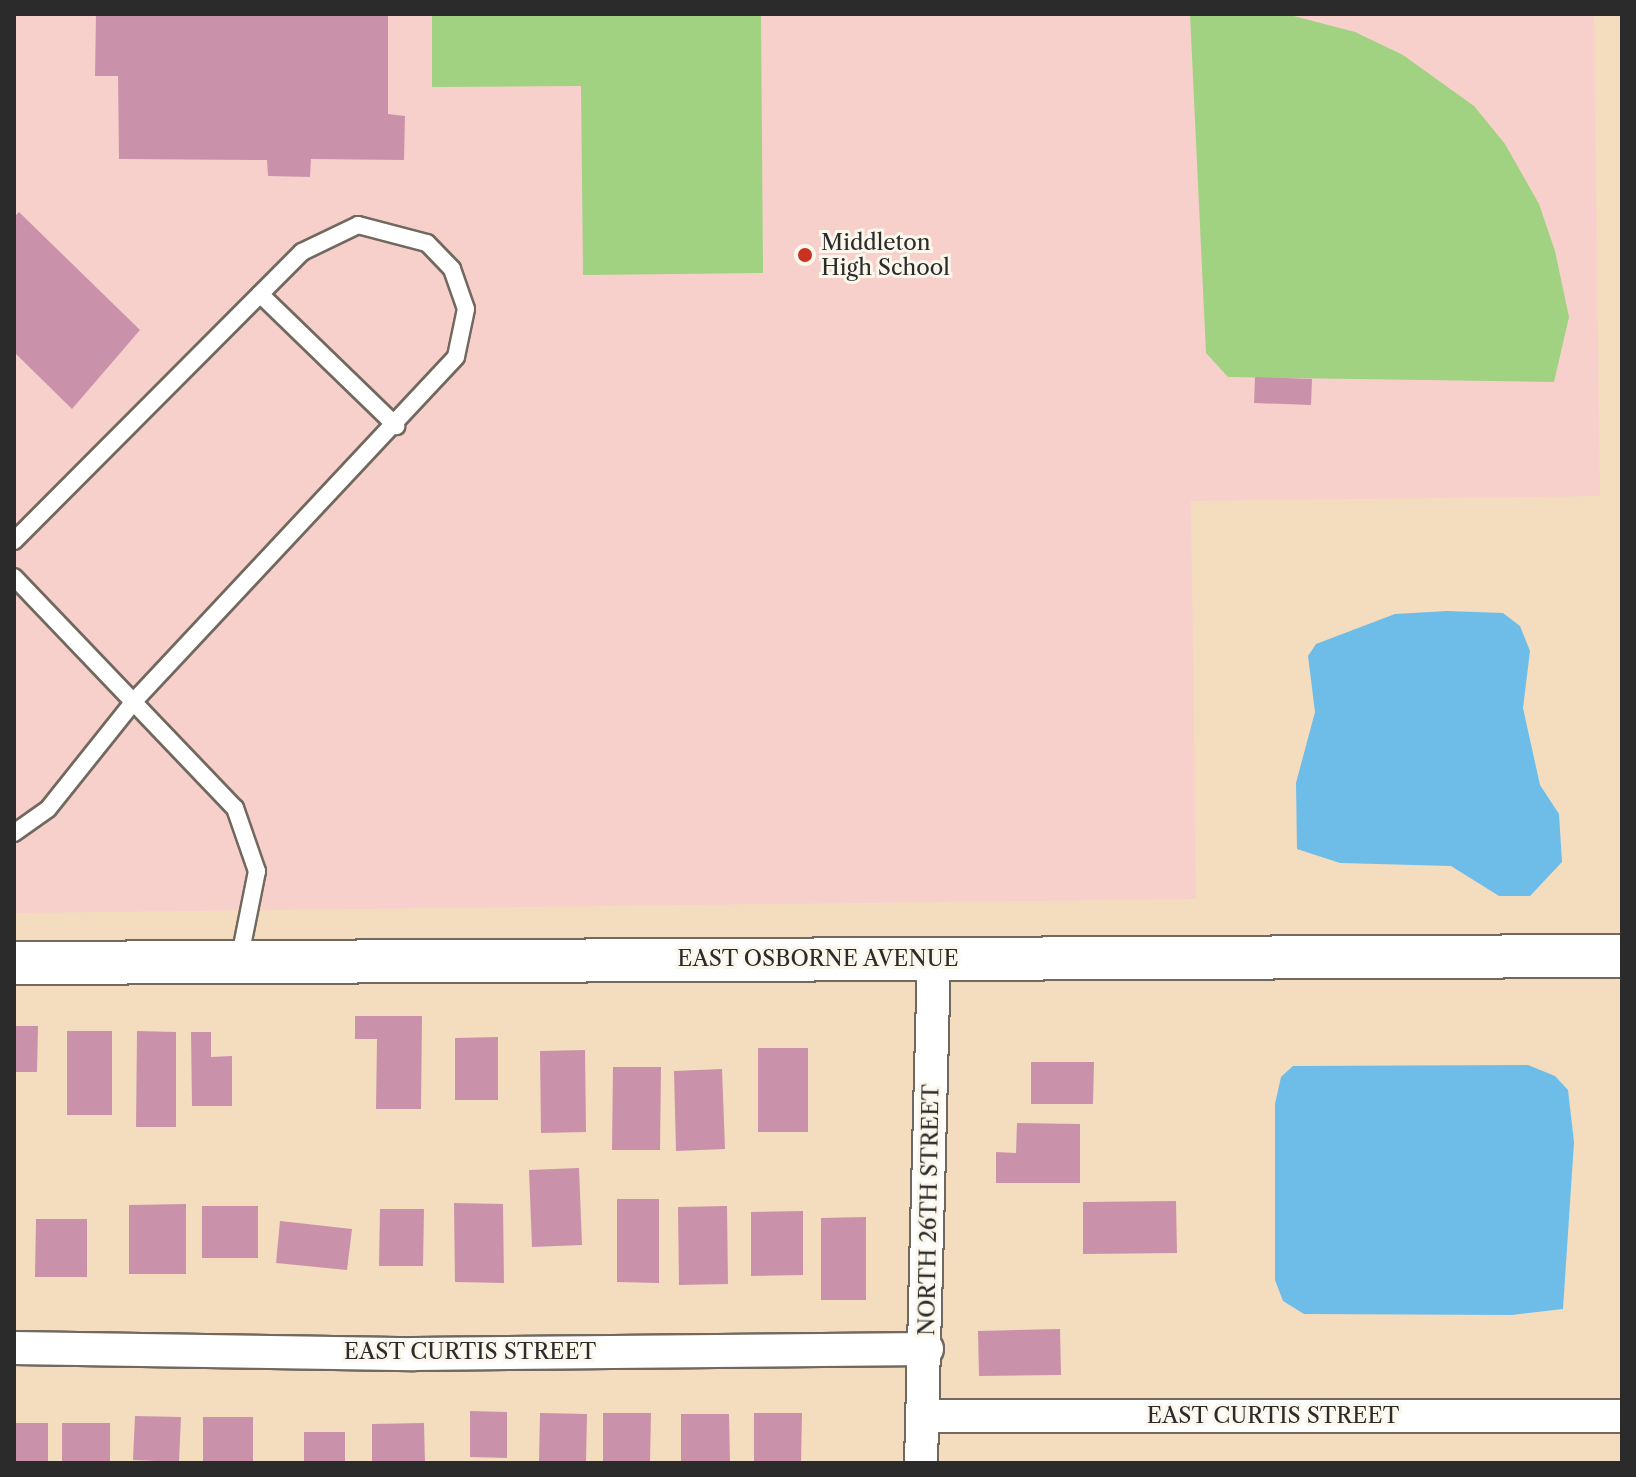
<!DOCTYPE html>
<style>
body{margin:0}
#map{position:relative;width:1636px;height:1477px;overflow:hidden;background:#f4dcbf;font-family:"Libre Caslon Text",serif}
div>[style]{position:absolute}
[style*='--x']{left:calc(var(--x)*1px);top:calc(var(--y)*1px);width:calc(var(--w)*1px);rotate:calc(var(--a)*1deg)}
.built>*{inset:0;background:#f7d0cb}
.green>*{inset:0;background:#a0d282}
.water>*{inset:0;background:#6ebde9}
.building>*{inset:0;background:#c992aa}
.roads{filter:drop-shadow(2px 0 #71695f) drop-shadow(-2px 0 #71695f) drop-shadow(0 2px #71695f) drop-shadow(0 -2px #71695f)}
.service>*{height:16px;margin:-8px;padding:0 8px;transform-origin:8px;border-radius:8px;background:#fff}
.minor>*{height:32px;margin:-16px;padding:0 16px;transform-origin:16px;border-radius:16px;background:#fff}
.tertiary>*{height:42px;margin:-21px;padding:0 21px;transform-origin:21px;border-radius:21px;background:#fff}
.dots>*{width:22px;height:22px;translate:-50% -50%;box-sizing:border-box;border:4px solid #fbf7ec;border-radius:50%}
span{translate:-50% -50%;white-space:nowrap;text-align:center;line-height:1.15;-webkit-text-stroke:6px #fbf7ec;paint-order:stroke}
.poi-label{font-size:22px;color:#2b2b2b}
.left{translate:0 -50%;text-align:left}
.street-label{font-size:22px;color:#2b2b2b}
.frame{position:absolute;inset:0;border:16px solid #2b2b2b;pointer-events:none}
</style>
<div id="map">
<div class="built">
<i style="clip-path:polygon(14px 14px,1594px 14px,1600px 496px,1191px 501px,1196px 899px,14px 913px)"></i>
</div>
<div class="green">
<i style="clip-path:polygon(432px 14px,761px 14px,763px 273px,583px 275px,581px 86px,432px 87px)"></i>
<i style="clip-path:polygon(1190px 14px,1286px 14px,1355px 32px,1403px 55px,1474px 106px,1505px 144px,1539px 204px,1555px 251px,1569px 317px,1554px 382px,1228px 377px,1206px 353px)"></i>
</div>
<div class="water">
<i style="clip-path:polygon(1447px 611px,1503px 613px,1520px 626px,1530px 651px,1523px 708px,1540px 785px,1559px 814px,1562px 862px,1530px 896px,1499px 896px,1451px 866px,1340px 863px,1297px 849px,1296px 783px,1315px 712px,1308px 656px,1316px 644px,1395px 614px)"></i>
<i style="clip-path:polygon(1528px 1065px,1555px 1076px,1568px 1090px,1574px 1142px,1563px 1309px,1512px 1315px,1304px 1314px,1283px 1301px,1275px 1280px,1275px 1104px,1281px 1077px,1293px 1066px)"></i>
</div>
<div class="building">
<i style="clip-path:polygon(96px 14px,388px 14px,388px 114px,405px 116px,404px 160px,311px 159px,310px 177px,268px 176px,267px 160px,119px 159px,118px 76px,95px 76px)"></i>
<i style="clip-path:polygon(19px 212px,140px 330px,72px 409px,14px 352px,14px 217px)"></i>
<i style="clip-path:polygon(1255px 377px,1312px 379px,1311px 405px,1254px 403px)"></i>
<i style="clip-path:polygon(355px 1016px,422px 1016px,421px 1109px,376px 1109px,377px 1039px,355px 1039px)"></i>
<i style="clip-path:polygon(14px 1026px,38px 1026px,37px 1072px,14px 1072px)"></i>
<i style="clip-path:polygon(67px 1031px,112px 1031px,112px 1115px,67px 1115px)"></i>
<i style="clip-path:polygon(137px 1031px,176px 1032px,176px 1127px,136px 1127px)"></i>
<i style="clip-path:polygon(191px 1032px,211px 1032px,211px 1057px,232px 1056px,232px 1106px,192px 1106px)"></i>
<i style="clip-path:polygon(498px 1037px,498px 1100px,455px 1100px,455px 1038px)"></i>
<i style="clip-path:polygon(758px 1048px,808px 1048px,808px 1132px,758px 1132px)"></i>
<i style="clip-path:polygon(585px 1050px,586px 1132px,541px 1133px,540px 1051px)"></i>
<i style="clip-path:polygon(1031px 1062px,1094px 1062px,1093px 1104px,1031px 1104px)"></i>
<i style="clip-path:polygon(613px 1067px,661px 1067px,660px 1150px,612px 1150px)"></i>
<i style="clip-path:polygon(722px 1069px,725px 1149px,676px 1151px,674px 1071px)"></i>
<i style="clip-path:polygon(1017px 1123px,1080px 1124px,1080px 1183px,996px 1183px,996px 1152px,1016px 1153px)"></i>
<i style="clip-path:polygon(579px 1168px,582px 1245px,532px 1247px,529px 1170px)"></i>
<i style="clip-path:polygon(617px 1199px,659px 1199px,659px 1283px,617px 1282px)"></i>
<i style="clip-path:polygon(1176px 1201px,1177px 1253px,1083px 1254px,1083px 1202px)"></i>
<i style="clip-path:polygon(454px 1203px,503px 1204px,504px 1283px,455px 1282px)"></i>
<i style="clip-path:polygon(186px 1204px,186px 1274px,129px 1274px,129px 1205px)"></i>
<i style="clip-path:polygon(202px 1206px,258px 1206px,258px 1258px,202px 1258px)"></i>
<i style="clip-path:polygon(727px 1206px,728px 1284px,679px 1285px,678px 1207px)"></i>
<i style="clip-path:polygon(380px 1209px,424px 1209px,423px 1266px,379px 1266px)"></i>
<i style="clip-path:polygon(803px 1211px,803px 1275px,751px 1276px,751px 1212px)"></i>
<i style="clip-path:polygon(866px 1217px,866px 1300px,821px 1300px,821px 1218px)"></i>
<i style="clip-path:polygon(36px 1219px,87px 1219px,87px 1277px,35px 1277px)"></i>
<i style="clip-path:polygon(280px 1221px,352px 1229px,347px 1270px,276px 1263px)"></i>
<i style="clip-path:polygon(1060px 1329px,1061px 1375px,979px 1376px,978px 1331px)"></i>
<i style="clip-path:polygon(470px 1411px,507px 1412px,507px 1458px,470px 1457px)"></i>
<i style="clip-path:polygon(540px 1413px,587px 1414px,586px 1463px,539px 1463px)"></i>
<i style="clip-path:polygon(603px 1413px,651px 1413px,650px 1463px,603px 1463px)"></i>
<i style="clip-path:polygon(754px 1413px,802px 1413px,801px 1463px,754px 1463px)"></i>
<i style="clip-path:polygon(681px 1414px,729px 1414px,730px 1463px,681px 1463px)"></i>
<i style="clip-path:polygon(135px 1416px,181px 1417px,179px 1462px,133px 1460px)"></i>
<i style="clip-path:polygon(203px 1417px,253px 1417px,253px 1463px,203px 1463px)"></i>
<i style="clip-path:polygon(14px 1423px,48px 1423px,48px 1463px,14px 1463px)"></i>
<i style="clip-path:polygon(62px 1423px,110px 1423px,110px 1463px,62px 1463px)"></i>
<i style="clip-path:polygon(424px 1423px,425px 1463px,372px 1463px,372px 1424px)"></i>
<i style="clip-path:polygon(304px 1432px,345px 1432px,345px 1463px,304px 1463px)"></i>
</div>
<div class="roads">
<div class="service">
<i style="--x:260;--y:294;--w:190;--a:44.1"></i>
<i style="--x:14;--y:541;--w:408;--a:-45.1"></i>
<i style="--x:302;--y:252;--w:62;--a:-25.7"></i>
<i style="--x:358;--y:225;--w:71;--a:14.6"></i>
<i style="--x:427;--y:243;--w:36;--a:46"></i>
<i style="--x:452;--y:269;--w:42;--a:70.7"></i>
<i style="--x:466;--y:309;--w:49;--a:101.8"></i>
<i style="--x:456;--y:357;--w:470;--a:133.1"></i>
<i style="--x:135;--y:700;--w:139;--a:128.6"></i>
<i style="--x:48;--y:809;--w:42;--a:144.8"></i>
<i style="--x:14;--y:577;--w:320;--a:46.3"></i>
<i style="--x:235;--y:808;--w:67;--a:70.8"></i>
<i style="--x:257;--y:871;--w:92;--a:101.3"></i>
</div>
<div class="minor">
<i style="--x:14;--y:1348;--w:400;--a:0.9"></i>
<i style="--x:414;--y:1354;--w:513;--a:-0.56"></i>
<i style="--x:924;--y:1416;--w:698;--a:0"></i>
<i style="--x:921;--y:1463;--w:506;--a:-88.53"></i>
</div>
<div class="tertiary">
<i style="--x:14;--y:963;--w:1608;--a:-0.25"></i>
</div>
</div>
<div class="dots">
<i style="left:805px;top:255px;background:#c8321e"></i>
</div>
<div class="poi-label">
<span class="left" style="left:821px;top:255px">Middleton<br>High School</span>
</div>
<div class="street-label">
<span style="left:818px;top:959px">EAST OSBORNE AVENUE</span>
<span style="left:929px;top:1210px;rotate:-89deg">NORTH 26TH STREET</span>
<span style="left:470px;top:1352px">EAST CURTIS STREET</span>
<span style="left:1273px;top:1416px">EAST CURTIS STREET</span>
</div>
<div class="frame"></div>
</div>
